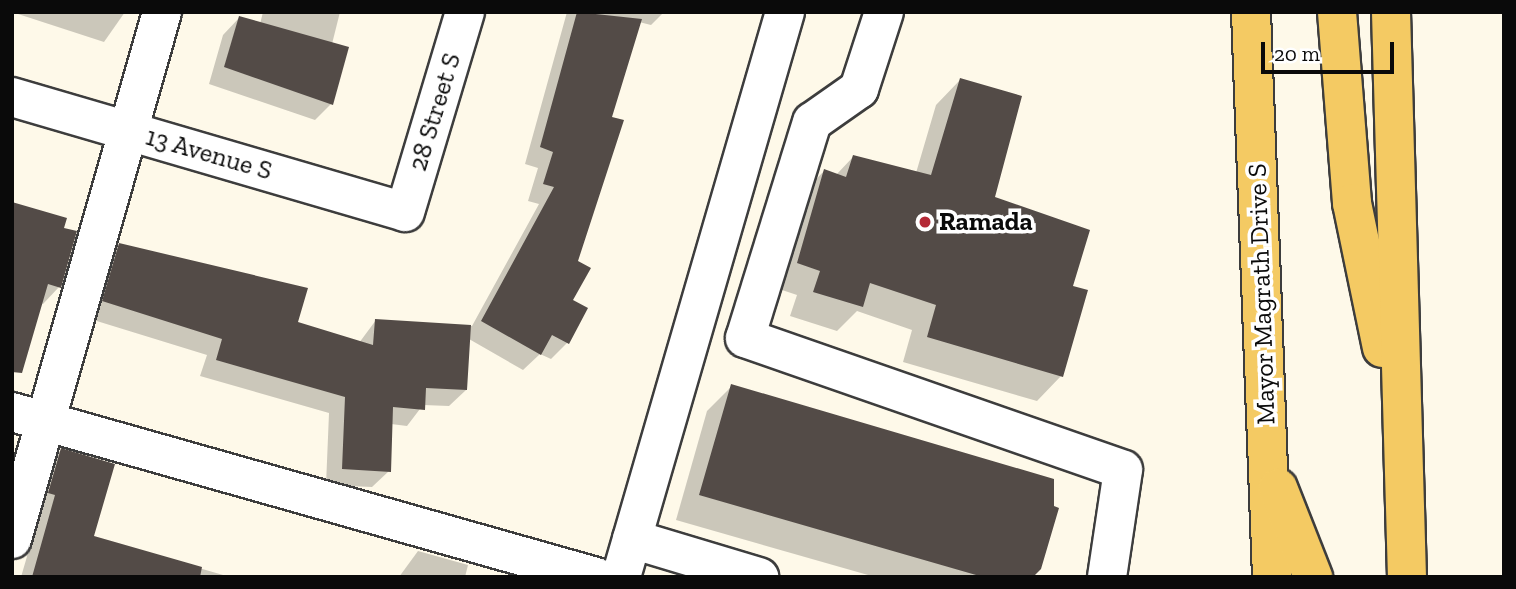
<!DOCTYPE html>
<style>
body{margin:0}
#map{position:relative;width:1516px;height:589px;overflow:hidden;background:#fef9e9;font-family:"Zilla Slab",serif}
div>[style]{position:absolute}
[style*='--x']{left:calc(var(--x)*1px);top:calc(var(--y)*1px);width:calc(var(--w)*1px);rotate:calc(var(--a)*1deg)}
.shadow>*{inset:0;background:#0003}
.building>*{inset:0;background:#534b47}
.roads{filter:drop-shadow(2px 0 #3d3d3d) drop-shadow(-2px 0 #3d3d3d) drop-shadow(0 2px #3d3d3d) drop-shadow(0 -2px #3d3d3d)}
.minor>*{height:38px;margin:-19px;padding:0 19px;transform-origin:19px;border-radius:19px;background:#fff}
.major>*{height:38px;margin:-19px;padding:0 19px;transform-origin:19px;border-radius:19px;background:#f4ca63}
.dots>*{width:19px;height:19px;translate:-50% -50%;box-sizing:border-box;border:4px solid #fff;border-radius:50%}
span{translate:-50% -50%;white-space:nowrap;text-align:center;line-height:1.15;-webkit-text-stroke:7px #fff;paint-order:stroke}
.street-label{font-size:26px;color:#0a0a0a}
.poi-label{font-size:26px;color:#0a0a0a;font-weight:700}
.left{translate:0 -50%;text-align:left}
.frame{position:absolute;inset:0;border:14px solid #0a0a0a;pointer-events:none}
.scale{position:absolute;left:1261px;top:42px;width:133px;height:32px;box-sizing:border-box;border:4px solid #0a0a0a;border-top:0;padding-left:9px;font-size:21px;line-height:24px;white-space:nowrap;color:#0a0a0a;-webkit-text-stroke:5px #fff;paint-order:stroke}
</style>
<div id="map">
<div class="shadow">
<i style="clip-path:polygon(125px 12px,104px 42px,18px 14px,19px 12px)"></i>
<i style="clip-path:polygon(263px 12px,340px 12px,332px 44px,331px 104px,315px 120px,209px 84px,223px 35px,239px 18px,260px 24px)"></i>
<i style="clip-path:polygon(567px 12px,664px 12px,651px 25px,639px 22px,610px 118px,575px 262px,567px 343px,551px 359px,540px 354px,523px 370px,469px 339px,466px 390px,449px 406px,423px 405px,407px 426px,391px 424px,389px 471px,372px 487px,326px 485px,329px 413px,200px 376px,207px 355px,87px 318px,103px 261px,120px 245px,296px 323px,359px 343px,376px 320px,472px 326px,539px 204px,528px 201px,538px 168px,525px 164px)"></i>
<i style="clip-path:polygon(960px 80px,993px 198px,1070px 287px,1061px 376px,1037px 401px,903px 362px,912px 330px,857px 311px,837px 331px,790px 316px,797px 295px,773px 287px,800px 196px,824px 171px,836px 175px,853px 157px,916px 173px,936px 105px)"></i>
<i style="clip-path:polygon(62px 229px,59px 287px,43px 304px,41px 303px)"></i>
<i style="clip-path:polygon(732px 386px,1032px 577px,875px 577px,676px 520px,707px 411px)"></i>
<i style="clip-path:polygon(61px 450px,92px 537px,230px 577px,21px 577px,40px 512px,32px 510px,44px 467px)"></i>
<i style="clip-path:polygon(418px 551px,468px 565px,465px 577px,399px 577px)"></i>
</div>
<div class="building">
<i style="clip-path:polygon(577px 12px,642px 19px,612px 117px,624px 120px,578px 261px,591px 268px,573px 300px,588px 308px,569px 344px,552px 335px,541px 355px,481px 321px,554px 187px,543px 184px,553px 152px,540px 147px)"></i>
<i style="clip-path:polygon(239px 16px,349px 47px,333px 105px,224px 67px)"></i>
<i style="clip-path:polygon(960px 78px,1022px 96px,995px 197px,1090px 230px,1073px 286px,1088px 290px,1063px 377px,927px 337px,936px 305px,870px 283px,863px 307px,813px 292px,820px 271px,797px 263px,824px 169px,846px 177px,853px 155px,931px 175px)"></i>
<i style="clip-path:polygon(12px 202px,67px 218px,64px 228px,77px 231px,61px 288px,48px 284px,22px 373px,12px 372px)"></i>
<i style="clip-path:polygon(119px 243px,308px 288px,298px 322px,373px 345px,375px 319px,471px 325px,467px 390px,426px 388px,425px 410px,393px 407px,391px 472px,342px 469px,345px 397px,216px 360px,222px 339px,102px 301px)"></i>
<i style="clip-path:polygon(731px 384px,1054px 479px,1054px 506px,1059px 508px,1041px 569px,1033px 577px,983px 577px,699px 495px)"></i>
<i style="clip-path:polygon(61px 448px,115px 464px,94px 536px,202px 567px,200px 577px,32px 577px,55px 495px,48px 493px)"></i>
</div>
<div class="roads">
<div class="minor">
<i style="--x:884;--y:12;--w:81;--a:108"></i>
<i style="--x:859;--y:89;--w:57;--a:144.9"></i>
<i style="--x:812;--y:122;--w:226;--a:107.2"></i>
<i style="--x:745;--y:338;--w:400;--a:19.2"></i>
<i style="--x:1123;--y:470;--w:108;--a:98.5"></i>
<i style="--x:12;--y:97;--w:409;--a:16.3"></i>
<i style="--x:405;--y:212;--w:209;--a:-73.3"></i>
<i style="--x:12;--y:412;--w:607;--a:15.78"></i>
<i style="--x:12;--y:539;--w:548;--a:-74.11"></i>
<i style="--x:632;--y:539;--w:133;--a:16.7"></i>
<i style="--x:621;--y:577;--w:588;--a:-73.81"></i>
</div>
<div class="major">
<i style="--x:1251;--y:12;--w:565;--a:87.87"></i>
<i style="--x:1337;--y:12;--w:192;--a:85.5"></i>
<i style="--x:1352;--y:203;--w:148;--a:78.3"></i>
<i style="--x:1391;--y:12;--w:565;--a:88.38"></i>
<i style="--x:1278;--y:488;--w:96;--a:68.5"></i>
</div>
</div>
<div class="dots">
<i style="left:925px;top:222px;background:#b42936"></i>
</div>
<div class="street-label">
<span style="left:435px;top:112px;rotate:-73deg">28 Street S</span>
<span style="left:209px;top:154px;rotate:16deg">13 Avenue S</span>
<span style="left:1262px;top:294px;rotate:-92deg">Mayor Magrath Drive S</span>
</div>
<div class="poi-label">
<span class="left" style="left:939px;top:222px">Ramada</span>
</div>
<div class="frame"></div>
<div class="scale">20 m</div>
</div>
